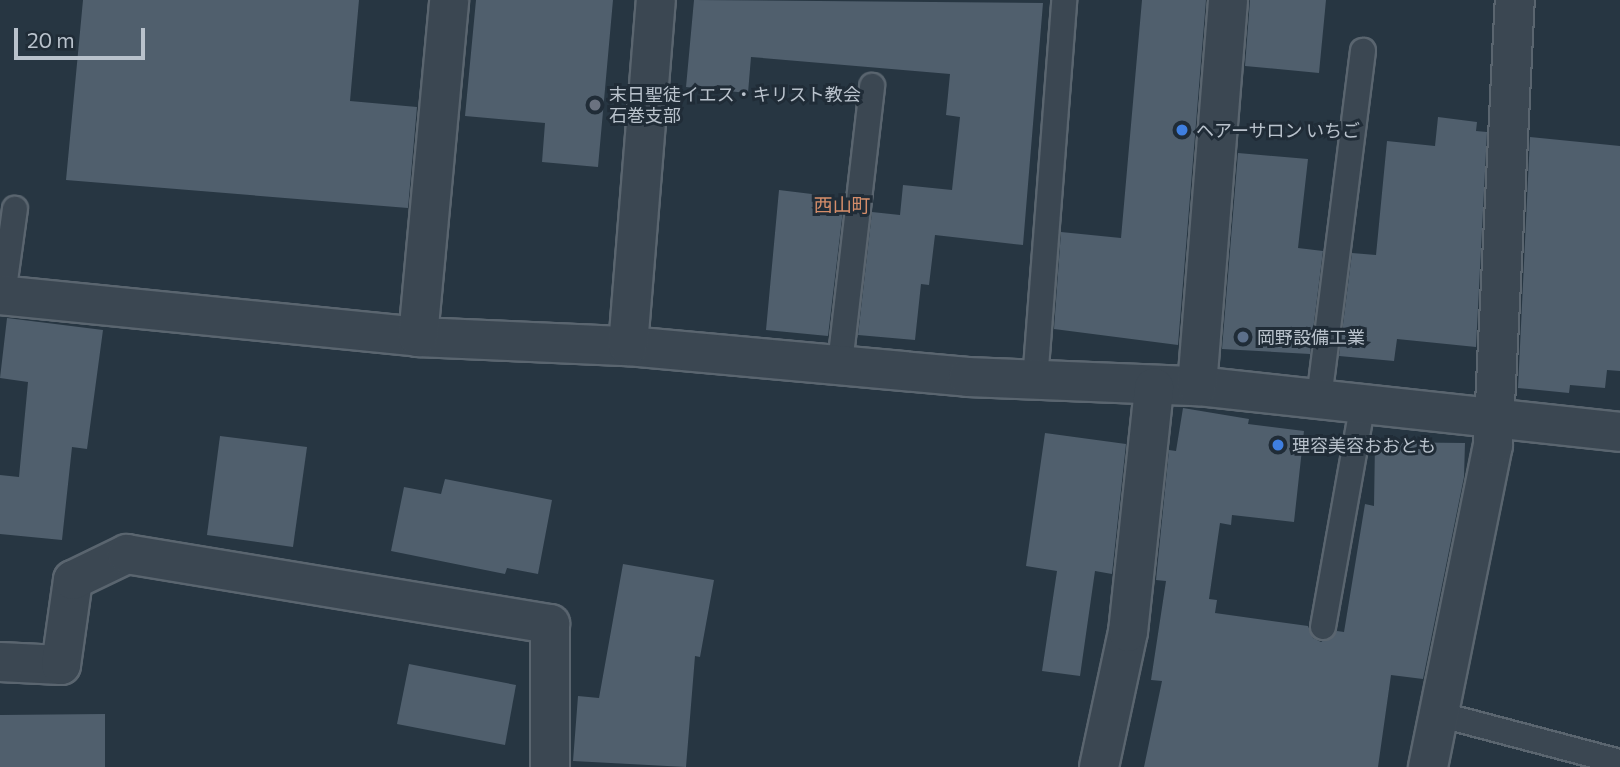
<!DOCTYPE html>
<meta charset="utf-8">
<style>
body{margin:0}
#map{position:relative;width:1620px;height:767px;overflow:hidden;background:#273642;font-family:Commissioner,"Noto Sans JP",sans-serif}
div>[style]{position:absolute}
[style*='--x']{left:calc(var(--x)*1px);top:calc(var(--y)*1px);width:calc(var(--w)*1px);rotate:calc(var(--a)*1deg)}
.building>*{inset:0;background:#505f6d}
.roads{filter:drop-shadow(2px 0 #5a656f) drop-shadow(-2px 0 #5a656f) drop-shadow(0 2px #5a656f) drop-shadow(0 -2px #5a656f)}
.lane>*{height:24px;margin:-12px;padding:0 12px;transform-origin:12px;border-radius:12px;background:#3b4752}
.street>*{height:38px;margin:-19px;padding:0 19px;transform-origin:19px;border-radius:19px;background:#3b4752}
.dots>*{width:19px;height:19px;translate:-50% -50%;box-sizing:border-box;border:4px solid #202c37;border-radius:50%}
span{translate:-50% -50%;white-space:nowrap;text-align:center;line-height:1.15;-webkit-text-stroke:6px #202c37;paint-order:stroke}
.poi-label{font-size:18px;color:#b9c2cc}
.left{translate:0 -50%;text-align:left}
.neighbourhood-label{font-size:19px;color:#d58d6a}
.scale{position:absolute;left:14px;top:28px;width:131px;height:32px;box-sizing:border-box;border:4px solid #b9c2cc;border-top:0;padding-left:9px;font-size:21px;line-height:24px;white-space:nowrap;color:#b9c2cc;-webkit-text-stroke:5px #202c37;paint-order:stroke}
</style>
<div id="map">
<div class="building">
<i style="clip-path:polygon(83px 0,359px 0,350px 101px,417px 107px,408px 208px,66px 180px)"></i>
<i style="clip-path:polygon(476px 0,613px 0,598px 167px,542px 162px,545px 123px,465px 116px)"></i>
<i style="clip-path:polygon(694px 0,1043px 3px,1023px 245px,935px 235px,929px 285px,921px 284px,915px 340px,858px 335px,872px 212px,900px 215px,903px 185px,952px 190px,960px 117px,946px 115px,950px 74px,751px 57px,748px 93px,686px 87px)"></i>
<i style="clip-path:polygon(1142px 0,1206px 0,1178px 345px,1054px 329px,1061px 232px,1121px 238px)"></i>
<i style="clip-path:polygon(1250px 0,1326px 0,1319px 73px,1245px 66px)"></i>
<i style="clip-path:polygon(1438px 117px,1477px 122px,1476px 131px,1487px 132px,1476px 347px,1397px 339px,1394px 361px,1339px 356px,1352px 253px,1376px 255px,1387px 141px,1435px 146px)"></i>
<i style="clip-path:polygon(1530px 137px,1620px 146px,1620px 371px,1607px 370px,1605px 388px,1570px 385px,1569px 393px,1518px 388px)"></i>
<i style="clip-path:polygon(1238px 153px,1308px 159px,1298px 248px,1323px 251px,1310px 354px,1222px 349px)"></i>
<i style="clip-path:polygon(779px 190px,828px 196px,827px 208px,843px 210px,828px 336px,766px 330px)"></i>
<i style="clip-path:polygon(7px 318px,103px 330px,87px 449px,72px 447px,62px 540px,0 534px,0 475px,19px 477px,28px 382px,0 378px)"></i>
<i style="clip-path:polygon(1183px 408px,1249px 419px,1248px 424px,1304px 431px,1294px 522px,1232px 515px,1231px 525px,1220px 523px,1209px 599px,1217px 600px,1215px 613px,1308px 626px,1313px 638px,1321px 642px,1337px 631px,1344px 632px,1365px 504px,1374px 506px,1375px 442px,1465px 443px,1464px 477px,1423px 679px,1391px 675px,1378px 767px,1144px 767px,1162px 681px,1151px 680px,1166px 581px,1156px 580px,1169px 450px,1176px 451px)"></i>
<i style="clip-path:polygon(1045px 433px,1126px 444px,1112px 574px,1095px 571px,1080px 676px,1042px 671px,1057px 571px,1026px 566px)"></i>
<i style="clip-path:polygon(220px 436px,307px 447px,293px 547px,207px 535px)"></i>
<i style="clip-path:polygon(445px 479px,552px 500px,538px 574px,507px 568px,505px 574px,391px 551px,404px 487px,441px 494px)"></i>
<i style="clip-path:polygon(623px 564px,714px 580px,700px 657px,695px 656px,686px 767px,573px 761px,578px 696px,599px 698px)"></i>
<i style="clip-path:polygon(409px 664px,516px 685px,505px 745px,397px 724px)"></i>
<i style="clip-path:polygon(105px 714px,105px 767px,0 767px,0 715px)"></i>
</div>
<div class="roads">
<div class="lane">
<i style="--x:3;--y:295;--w:87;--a:-82.1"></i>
<i style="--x:840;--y:364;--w:280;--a:-83.4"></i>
<i style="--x:1035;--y:381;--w:382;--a:-85.6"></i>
<i style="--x:1319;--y:399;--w:351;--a:-82.8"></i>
<i style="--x:1323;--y:627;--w:228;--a:-79.9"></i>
<i style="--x:1438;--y:714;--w:188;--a:14.8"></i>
</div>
<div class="street">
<i style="--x:0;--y:295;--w:420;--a:5.7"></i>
<i style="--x:418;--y:337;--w:210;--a:2.5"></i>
<i style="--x:628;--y:346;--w:341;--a:5.2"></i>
<i style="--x:968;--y:377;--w:229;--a:2.3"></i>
<i style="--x:1197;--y:386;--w:425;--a:6.2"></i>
<i style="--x:418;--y:337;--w:338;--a:-84.7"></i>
<i style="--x:628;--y:346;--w:347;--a:-85.4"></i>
<i style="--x:1197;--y:386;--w:387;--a:-85.4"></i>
<i style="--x:0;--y:662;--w:61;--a:2.8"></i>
<i style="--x:61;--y:665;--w:86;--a:-82"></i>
<i style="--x:73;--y:580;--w:60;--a:-25.7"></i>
<i style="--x:127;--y:554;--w:429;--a:9.4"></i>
<i style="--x:550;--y:624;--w:143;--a:90"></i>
<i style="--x:1099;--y:767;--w:138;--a:-77.9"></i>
<i style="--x:1128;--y:632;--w:246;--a:-83.9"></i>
<i style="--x:1428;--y:767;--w:328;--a:-78.6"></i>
<i style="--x:1493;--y:445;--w:446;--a:-87.2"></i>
</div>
</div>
<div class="dots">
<i style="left:595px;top:105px;background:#6b7280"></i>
<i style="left:1182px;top:130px;background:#3f7fe0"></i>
<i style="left:1243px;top:337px;background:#5c6f8a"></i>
<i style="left:1278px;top:445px;background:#3f7fe0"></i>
</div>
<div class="poi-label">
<span class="left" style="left:609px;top:105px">末日聖徒イエス・キリスト教会<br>石巻支部</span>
<span class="left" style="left:1196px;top:130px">ヘアーサロン いちご</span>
<span class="left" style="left:1257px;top:337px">岡野設備工業</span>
<span class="left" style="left:1292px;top:445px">理容美容おおとも</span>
</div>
<div class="neighbourhood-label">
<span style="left:842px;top:205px">西山町</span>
</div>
<div class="scale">20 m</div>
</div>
